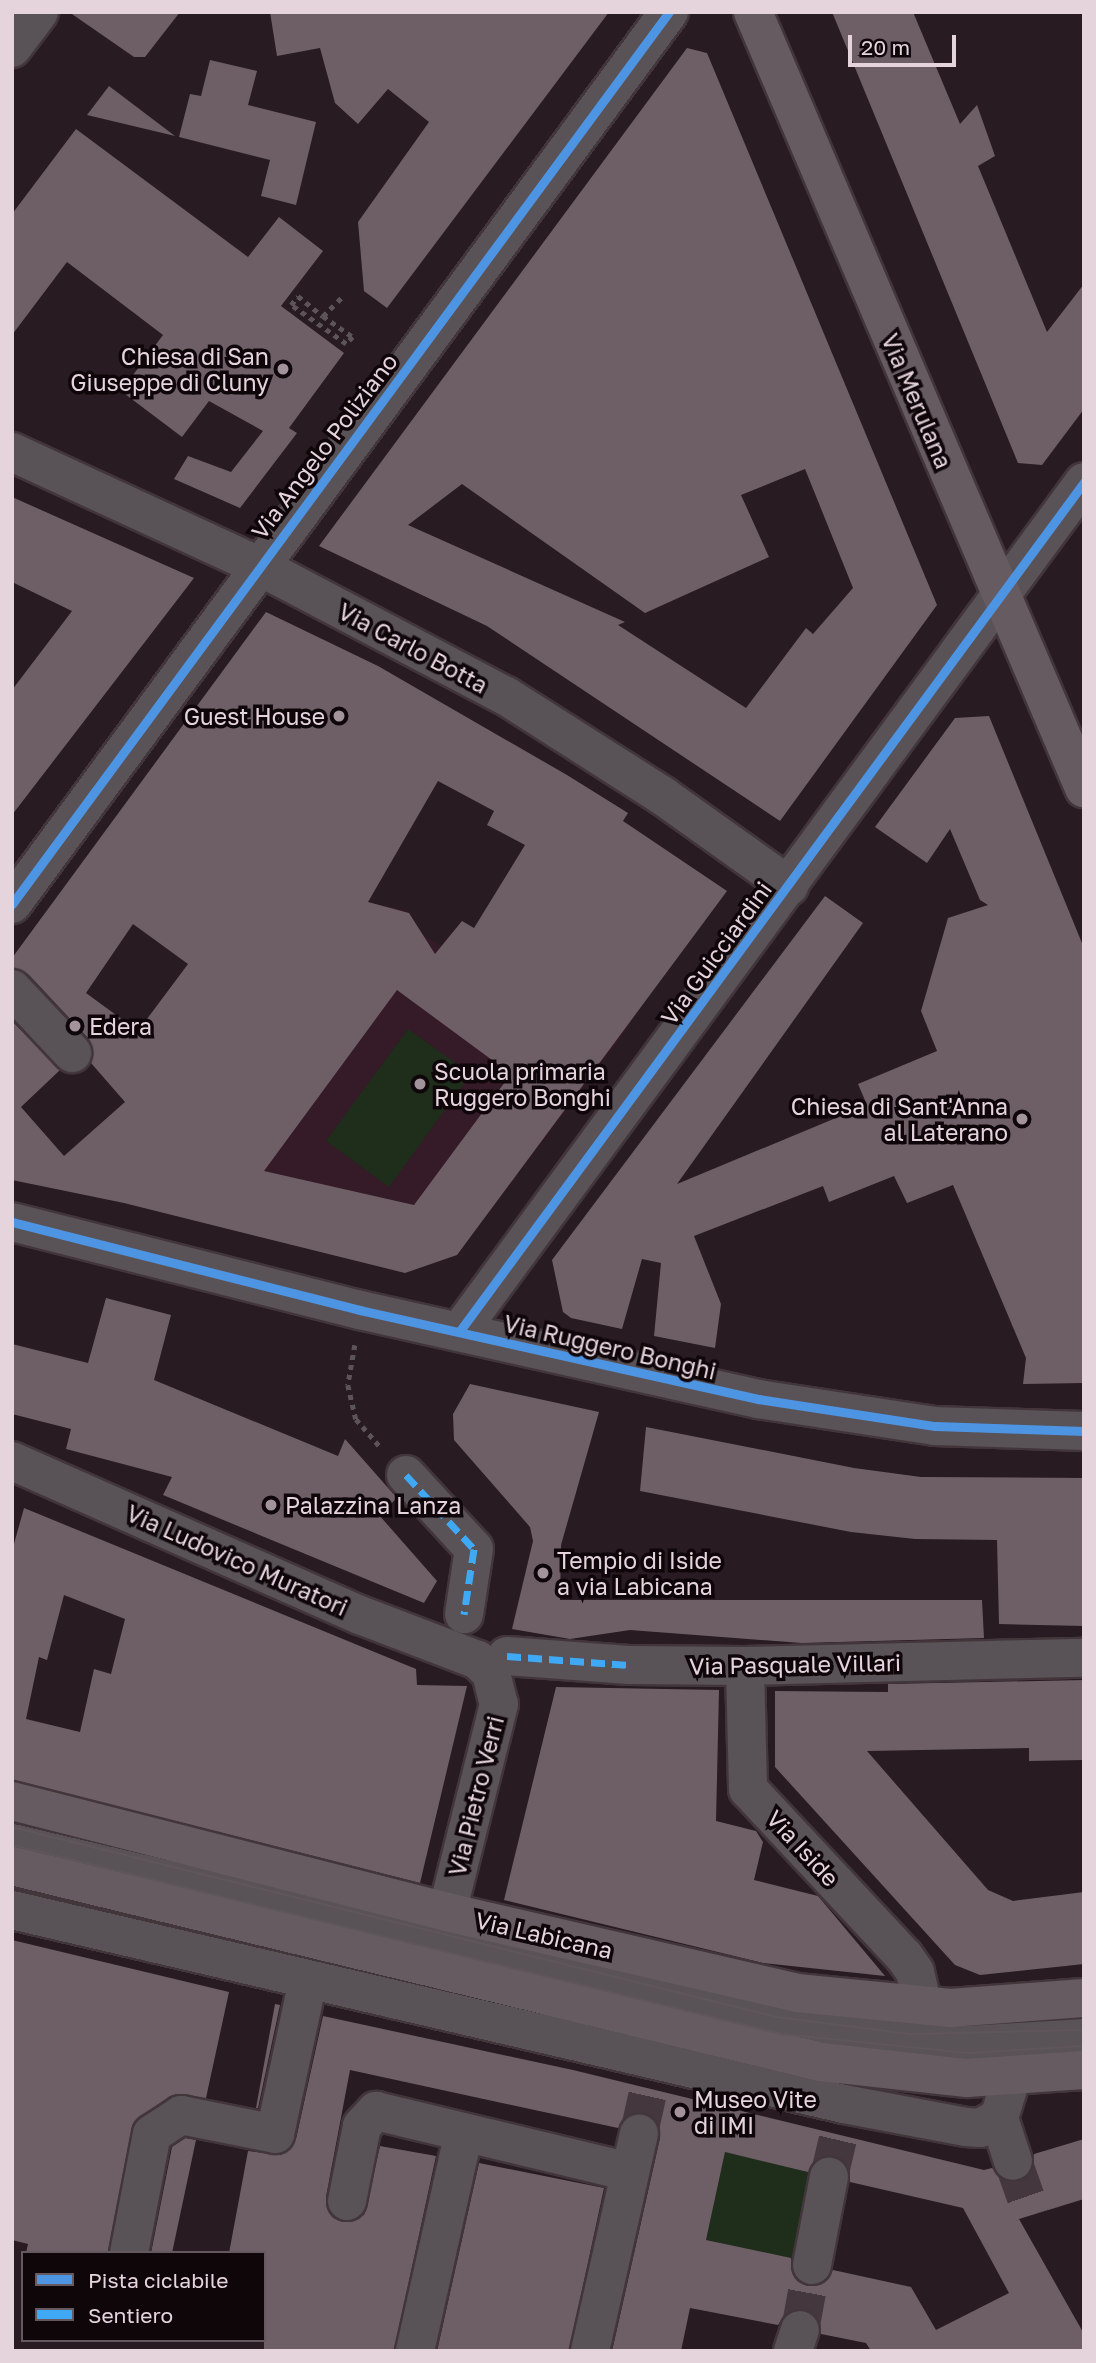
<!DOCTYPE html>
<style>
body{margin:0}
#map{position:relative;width:1096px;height:2363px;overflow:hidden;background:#281b21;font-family:"Golos Text",sans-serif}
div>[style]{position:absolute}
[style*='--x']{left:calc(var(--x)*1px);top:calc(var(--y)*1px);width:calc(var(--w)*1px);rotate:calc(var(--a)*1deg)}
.built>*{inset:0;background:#351a27}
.green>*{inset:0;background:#1e2e1b}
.building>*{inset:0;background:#6e5f66}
.minor-tunnel>*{height:38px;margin-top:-19px;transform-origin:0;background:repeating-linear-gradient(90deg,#44373d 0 38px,transparent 0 57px)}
.path>*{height:4.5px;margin-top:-2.25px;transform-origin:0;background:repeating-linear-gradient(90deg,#5c5458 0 5px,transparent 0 10px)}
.roads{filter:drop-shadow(2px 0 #42363b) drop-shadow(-2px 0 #42363b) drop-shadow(0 2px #42363b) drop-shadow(0 -2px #42363b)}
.minor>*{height:38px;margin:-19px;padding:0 19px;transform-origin:19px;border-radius:19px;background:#595256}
.major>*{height:38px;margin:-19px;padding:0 19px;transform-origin:19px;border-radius:19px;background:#665b60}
.tram>*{height:2px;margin:-1px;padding:0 1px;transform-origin:1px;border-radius:1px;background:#5f565b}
.quiet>*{height:7px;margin-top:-3.5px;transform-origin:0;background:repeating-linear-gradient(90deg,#3fa9f5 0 14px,transparent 0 21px)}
.cycleway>*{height:9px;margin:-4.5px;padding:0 4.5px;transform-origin:4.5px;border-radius:4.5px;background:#4d94e3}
.dots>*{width:19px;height:19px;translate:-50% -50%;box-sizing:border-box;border:4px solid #0f060a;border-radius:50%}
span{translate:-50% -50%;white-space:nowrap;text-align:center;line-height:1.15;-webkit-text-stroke:7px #0f060a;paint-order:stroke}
.poi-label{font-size:23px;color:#e5d4db}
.right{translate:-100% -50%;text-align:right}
.left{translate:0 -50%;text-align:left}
.street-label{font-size:23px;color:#e5d4db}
.frame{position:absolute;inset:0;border:14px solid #e5d4db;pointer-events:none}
.legend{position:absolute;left:21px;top:2251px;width:245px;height:91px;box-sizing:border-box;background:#0f060a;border:2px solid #65585e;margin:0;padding:9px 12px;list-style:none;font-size:21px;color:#e5d4db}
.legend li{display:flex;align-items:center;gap:14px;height:35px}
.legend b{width:35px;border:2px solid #65585e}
.scale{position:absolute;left:848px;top:35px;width:108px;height:32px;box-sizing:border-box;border:4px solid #e5d4db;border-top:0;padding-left:9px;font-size:21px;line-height:24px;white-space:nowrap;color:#e5d4db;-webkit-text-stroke:5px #0f060a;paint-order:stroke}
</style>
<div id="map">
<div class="built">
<i style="clip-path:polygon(393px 907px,409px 913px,421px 934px,441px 946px,462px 921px,632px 1022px,457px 1255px,139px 1177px,376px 910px)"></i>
</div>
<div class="green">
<i style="clip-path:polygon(408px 1029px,471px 1074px,389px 1187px,326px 1141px)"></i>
<i style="clip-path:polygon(725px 2152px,813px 2173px,795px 2259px,706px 2240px)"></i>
</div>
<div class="building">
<i style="clip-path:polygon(69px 12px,180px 12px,145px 57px,134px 57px)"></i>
<i style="clip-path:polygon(270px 12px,609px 12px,387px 308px,364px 291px,358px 222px,429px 122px,388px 89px,358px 124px,335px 103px,320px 48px,277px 56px)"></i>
<i style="clip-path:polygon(832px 12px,913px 12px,960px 124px,977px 105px,995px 156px,978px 166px,1047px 332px,1084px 284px,1084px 409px,1042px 465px,1018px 463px)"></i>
<i style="clip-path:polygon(evenodd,687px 48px,707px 53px,937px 605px,780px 821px,487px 626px,319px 546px,687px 48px,805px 469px,853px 588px,813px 634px,806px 628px,746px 708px,618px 625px,625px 622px,408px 525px,462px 484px,645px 613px,769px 557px,741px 495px,805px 469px)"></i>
<i style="clip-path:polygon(210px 60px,257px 71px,248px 105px,316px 122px,296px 205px,261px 196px,270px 160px,179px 137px,190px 94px,201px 96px)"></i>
<i style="clip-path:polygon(109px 86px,175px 136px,87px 115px)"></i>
<i style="clip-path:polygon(76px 129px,248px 257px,279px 217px,323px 251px,281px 306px,344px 353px,289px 428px,297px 433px,240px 508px,174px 479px,188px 456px,231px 472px,263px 431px,209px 401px,182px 437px,121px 391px,163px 335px,67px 262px,12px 335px,12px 214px)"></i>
<i style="clip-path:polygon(12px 497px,194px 578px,12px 815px,12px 690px,72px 611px,12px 582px)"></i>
<i style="clip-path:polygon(evenodd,266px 612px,378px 666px,567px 775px,628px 813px,623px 821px,727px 891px,457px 1255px,405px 1273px,124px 1203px,12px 1180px,12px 1021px,60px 1070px,21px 1107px,64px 1156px,125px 1102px,91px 1063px,93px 1049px,88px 1038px,28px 974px,12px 968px,12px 958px,266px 612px,438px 781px,494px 811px,487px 825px,525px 845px,474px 928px,462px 921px,435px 954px,409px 913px,368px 902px,438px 781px,266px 612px,133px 924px,188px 964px,138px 1031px,86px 993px,133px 924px,266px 612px,397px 990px,511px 1074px,414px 1205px,264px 1171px,397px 990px)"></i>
<i style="clip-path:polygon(989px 716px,1084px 948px,1084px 1383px,1023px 1384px,1026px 1358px,953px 1185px,907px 1203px,894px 1176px,829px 1202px,823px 1186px,694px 1236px,721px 1304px,715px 1348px,654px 1336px,661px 1263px,642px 1259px,622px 1329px,571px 1318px,563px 1312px,552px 1260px,825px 896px,863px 923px,677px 1184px,867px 1105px,858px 1084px,937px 1051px,921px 1011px,948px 918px,988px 905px,980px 900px,950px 829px,927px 863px,875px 827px,955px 718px)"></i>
<i style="clip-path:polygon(106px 1298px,171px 1315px,154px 1380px,338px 1456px,345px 1439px,397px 1498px,379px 1515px,437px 1581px,424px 1603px,163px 1495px,172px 1477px,66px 1449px,71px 1429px,12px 1414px,12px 1344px,88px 1363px)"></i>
<i style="clip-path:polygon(470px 1384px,599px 1412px,561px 1545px,560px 1600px,982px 1600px,984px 1638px,802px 1643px,630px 1630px,570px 1639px,512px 1629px,533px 1541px,530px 1527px,454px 1440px,453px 1414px)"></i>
<i style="clip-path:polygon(646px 1427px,854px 1468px,921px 1477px,1084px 1478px,1084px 1626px,999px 1624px,997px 1540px,915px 1539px,851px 1532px,640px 1491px)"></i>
<i style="clip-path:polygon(evenodd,24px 1508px,416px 1669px,417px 1685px,467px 1686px,420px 1883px,12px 1780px,12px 1551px,24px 1508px,64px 1595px,125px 1619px,111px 1674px,94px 1669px,80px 1732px,26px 1719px,39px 1657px,47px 1660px,64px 1595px)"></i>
<i style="clip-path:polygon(1084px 1680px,1084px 1760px,1029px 1761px,1029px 1748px,867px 1751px,988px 1890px,1013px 1901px,1084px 1892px,1084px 1964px,980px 1975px,955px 1965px,775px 1767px,775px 1691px,888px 1692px,888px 1684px)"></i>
<i style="clip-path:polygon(556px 1687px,719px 1690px,716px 1821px,756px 1831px,763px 1842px,754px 1880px,818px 1896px,885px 1976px,763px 1963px,504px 1900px)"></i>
<i style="clip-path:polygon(12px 1940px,229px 1992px,206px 2098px,170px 2096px,134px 2122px,108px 2253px,26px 2253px,28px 2244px,12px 2240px)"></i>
<i style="clip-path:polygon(275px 2004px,280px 2005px,258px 2108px,256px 2108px)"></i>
<i style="clip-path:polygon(evenodd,323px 2016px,573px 2070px,984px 2170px,992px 2168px,1009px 2182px,1030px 2175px,1034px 2154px,1084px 2139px,1084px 2199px,1019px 2219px,1084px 2334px,1084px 2351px,871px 2351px,866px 2343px,821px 2334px,817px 2316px,806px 2309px,786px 2313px,778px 2325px,690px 2308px,681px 2351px,612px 2351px,660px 2138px,654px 2117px,633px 2112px,618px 2128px,350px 2070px,326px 2197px,332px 2217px,343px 2222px,364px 2215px,380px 2146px,436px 2156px,394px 2351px,264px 2351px,264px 2253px,229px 2253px,248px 2151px,281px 2155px,296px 2139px,323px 2016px,725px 2152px,808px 2172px,821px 2157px,834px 2156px,849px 2169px,850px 2182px,963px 2208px,1009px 2293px,936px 2330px,911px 2287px,833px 2270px,820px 2285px,807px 2286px,792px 2273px,791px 2258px,706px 2240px,725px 2152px)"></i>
<i style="clip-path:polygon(185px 2138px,196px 2140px,172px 2253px,151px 2253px,172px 2147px)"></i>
<i style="clip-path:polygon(479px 2163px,604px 2188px,569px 2351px,437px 2351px)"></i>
</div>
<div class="minor-tunnel">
<i style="--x:639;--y:2133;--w:46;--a:-77.5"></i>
<i style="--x:1013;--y:2161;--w:57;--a:70.6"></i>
<i style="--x:829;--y:2177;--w:44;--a:-76.9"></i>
<i style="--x:800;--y:2330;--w:66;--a:-79.5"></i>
</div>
<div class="path">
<i style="--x:298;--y:296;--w:32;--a:39"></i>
<i style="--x:323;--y:316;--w:37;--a:35"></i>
<i style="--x:353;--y:337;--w:10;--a:135"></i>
<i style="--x:346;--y:344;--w:67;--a:-144.7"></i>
<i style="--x:291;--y:305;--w:11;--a:-52"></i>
<i style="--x:323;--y:316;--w:30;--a:-45"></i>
<i style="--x:355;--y:1345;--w:41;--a:99.9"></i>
<i style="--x:348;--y:1385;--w:35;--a:77"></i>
<i style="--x:356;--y:1419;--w:38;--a:49"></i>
</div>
<div class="roads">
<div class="minor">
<i style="--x:12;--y:48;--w:45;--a:-53.1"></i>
<i style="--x:12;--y:452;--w:272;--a:24.8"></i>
<i style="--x:259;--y:566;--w:279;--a:27.8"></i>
<i style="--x:506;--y:696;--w:186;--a:32.5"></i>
<i style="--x:663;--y:796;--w:155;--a:35.5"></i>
<i style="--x:12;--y:904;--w:1108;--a:-53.63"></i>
<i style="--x:12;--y:989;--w:88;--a:46.8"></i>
<i style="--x:12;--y:1222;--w:359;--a:14.2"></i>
<i style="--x:360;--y:1310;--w:408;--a:12.6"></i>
<i style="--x:758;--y:1399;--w:179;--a:8.7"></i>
<i style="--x:935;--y:1426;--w:149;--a:1.9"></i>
<i style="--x:459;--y:1332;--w:1055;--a:-53.67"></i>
<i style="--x:12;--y:1461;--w:381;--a:23.9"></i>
<i style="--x:360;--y:1615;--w:126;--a:20.9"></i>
<i style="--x:478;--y:1660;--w:18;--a:45"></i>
<i style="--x:491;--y:1673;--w:32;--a:76"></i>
<i style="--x:499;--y:1704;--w:214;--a:104"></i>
<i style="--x:406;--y:1475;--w:100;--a:47.4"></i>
<i style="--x:474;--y:1549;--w:66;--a:98.7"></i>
<i style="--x:507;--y:1656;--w:122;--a:4.2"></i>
<i style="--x:629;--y:1665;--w:116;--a:0.5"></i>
<i style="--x:745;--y:1666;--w:339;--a:-1.4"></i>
<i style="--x:745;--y:1666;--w:123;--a:88.6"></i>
<i style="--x:748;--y:1789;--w:229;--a:47"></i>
<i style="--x:904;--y:1956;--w:19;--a:55"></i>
<i style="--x:915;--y:1972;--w:36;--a:77"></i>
<i style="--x:12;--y:1843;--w:817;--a:13.3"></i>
<i style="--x:807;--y:2031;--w:162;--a:5"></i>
<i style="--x:968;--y:2045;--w:116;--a:-3.5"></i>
<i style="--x:12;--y:1910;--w:854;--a:13.13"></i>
<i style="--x:844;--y:2104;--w:124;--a:10.7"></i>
<i style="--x:966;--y:2127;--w:14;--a:4"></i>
<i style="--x:980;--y:2128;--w:21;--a:-28"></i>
<i style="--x:999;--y:2118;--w:44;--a:-72.8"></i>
<i style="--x:999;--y:2118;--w:45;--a:72"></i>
<i style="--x:347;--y:2201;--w:76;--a:-78.7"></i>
<i style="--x:362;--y:2126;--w:21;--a:-47"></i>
<i style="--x:376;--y:2111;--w:261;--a:13.5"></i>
<i style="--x:129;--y:2253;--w:121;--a:-79.1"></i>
<i style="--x:152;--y:2134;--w:35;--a:-33"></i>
<i style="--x:181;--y:2115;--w:96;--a:11.4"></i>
<i style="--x:275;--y:2134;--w:157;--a:-77.9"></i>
<i style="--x:812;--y:2265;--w:90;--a:-79.1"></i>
<i style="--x:415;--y:2351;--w:224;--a:-77.4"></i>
<i style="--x:590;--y:2351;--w:223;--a:-77.3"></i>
<i style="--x:793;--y:2351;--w:22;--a:-72"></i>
</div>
<div class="major">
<i style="--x:753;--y:12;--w:844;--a:66.9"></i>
<i style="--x:12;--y:1801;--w:449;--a:14.3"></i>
<i style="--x:447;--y:1912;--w:359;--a:13"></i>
<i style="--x:797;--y:1993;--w:154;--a:5.6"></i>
<i style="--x:950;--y:2008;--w:134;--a:-4.3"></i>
<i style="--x:12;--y:1866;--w:832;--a:13.62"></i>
<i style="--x:821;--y:2062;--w:147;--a:6.3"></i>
<i style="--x:967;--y:2078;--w:117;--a:-3.9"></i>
</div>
</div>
<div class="tram">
<i style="--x:12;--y:1827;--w:788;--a:13.95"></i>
<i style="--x:777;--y:2017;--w:134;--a:7.3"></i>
<i style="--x:910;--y:2034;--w:174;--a:-1.3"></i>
<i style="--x:12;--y:1845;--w:792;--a:13.81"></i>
<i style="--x:781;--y:2034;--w:188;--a:5.8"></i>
<i style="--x:968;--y:2053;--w:116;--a:-3.5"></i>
</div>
<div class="quiet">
<i style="--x:406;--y:1475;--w:100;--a:47.4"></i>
<i style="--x:474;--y:1549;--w:66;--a:98.7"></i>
<i style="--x:507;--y:1656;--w:122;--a:4.2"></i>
</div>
<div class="cycleway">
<i style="--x:12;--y:904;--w:1108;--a:-53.63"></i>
<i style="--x:12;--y:1222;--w:359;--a:14.2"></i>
<i style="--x:360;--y:1310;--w:408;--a:12.6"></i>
<i style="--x:758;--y:1399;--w:179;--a:8.7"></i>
<i style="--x:935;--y:1426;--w:149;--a:1.9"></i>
<i style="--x:459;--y:1332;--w:1055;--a:-53.67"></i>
</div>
<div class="dots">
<i style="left:283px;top:369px;background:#a3939a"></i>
<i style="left:339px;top:716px;background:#a3939a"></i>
<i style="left:75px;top:1026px;background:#a3939a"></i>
<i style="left:420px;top:1084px;background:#a3939a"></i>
<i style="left:1022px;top:1119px;background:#a3939a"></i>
<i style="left:271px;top:1505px;background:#a3939a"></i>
<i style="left:543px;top:1573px;background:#a3939a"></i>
<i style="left:680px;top:2112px;background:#a3939a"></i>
</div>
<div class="poi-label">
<span class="right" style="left:269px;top:369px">Chiesa di San<br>Giuseppe di Cluny</span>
<span class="right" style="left:325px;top:716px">Guest House</span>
<span class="left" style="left:89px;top:1026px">Edera</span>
<span class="left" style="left:434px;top:1084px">Scuola primaria<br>Ruggero Bonghi</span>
<span class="right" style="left:1008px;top:1119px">Chiesa di Sant'Anna<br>al Laterano</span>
<span class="left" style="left:285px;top:1505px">Palazzina Lanza</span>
<span class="left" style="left:557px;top:1573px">Tempio di Iside<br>a via Labicana</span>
<span class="left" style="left:694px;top:2112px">Museo Vite<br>di IMI</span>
</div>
<div class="street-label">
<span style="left:917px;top:401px;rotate:67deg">Via Merulana</span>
<span style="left:324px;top:446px;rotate:-53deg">Via Angelo Poliziano</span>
<span style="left:413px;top:648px;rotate:28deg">Via Carlo Botta</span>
<span style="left:716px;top:953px;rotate:-54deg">Via Guicciardini</span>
<span style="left:610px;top:1347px;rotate:13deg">Via Ruggero Bonghi</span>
<span style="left:237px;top:1560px;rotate:24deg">Via Ludovico Muratori</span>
<span style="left:795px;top:1664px;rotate:-1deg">Via Pasquale Villari</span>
<span style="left:476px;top:1796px;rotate:-76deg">Via Pietro Verri</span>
<span style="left:803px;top:1848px;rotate:47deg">Via Iside</span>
<span style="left:544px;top:1935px;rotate:13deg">Via Labicana</span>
</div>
<div class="frame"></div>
<ul class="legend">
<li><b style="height:9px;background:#4d94e3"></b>Pista ciclabile</li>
<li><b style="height:9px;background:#3fa9f5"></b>Sentiero</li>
</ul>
<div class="scale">20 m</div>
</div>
